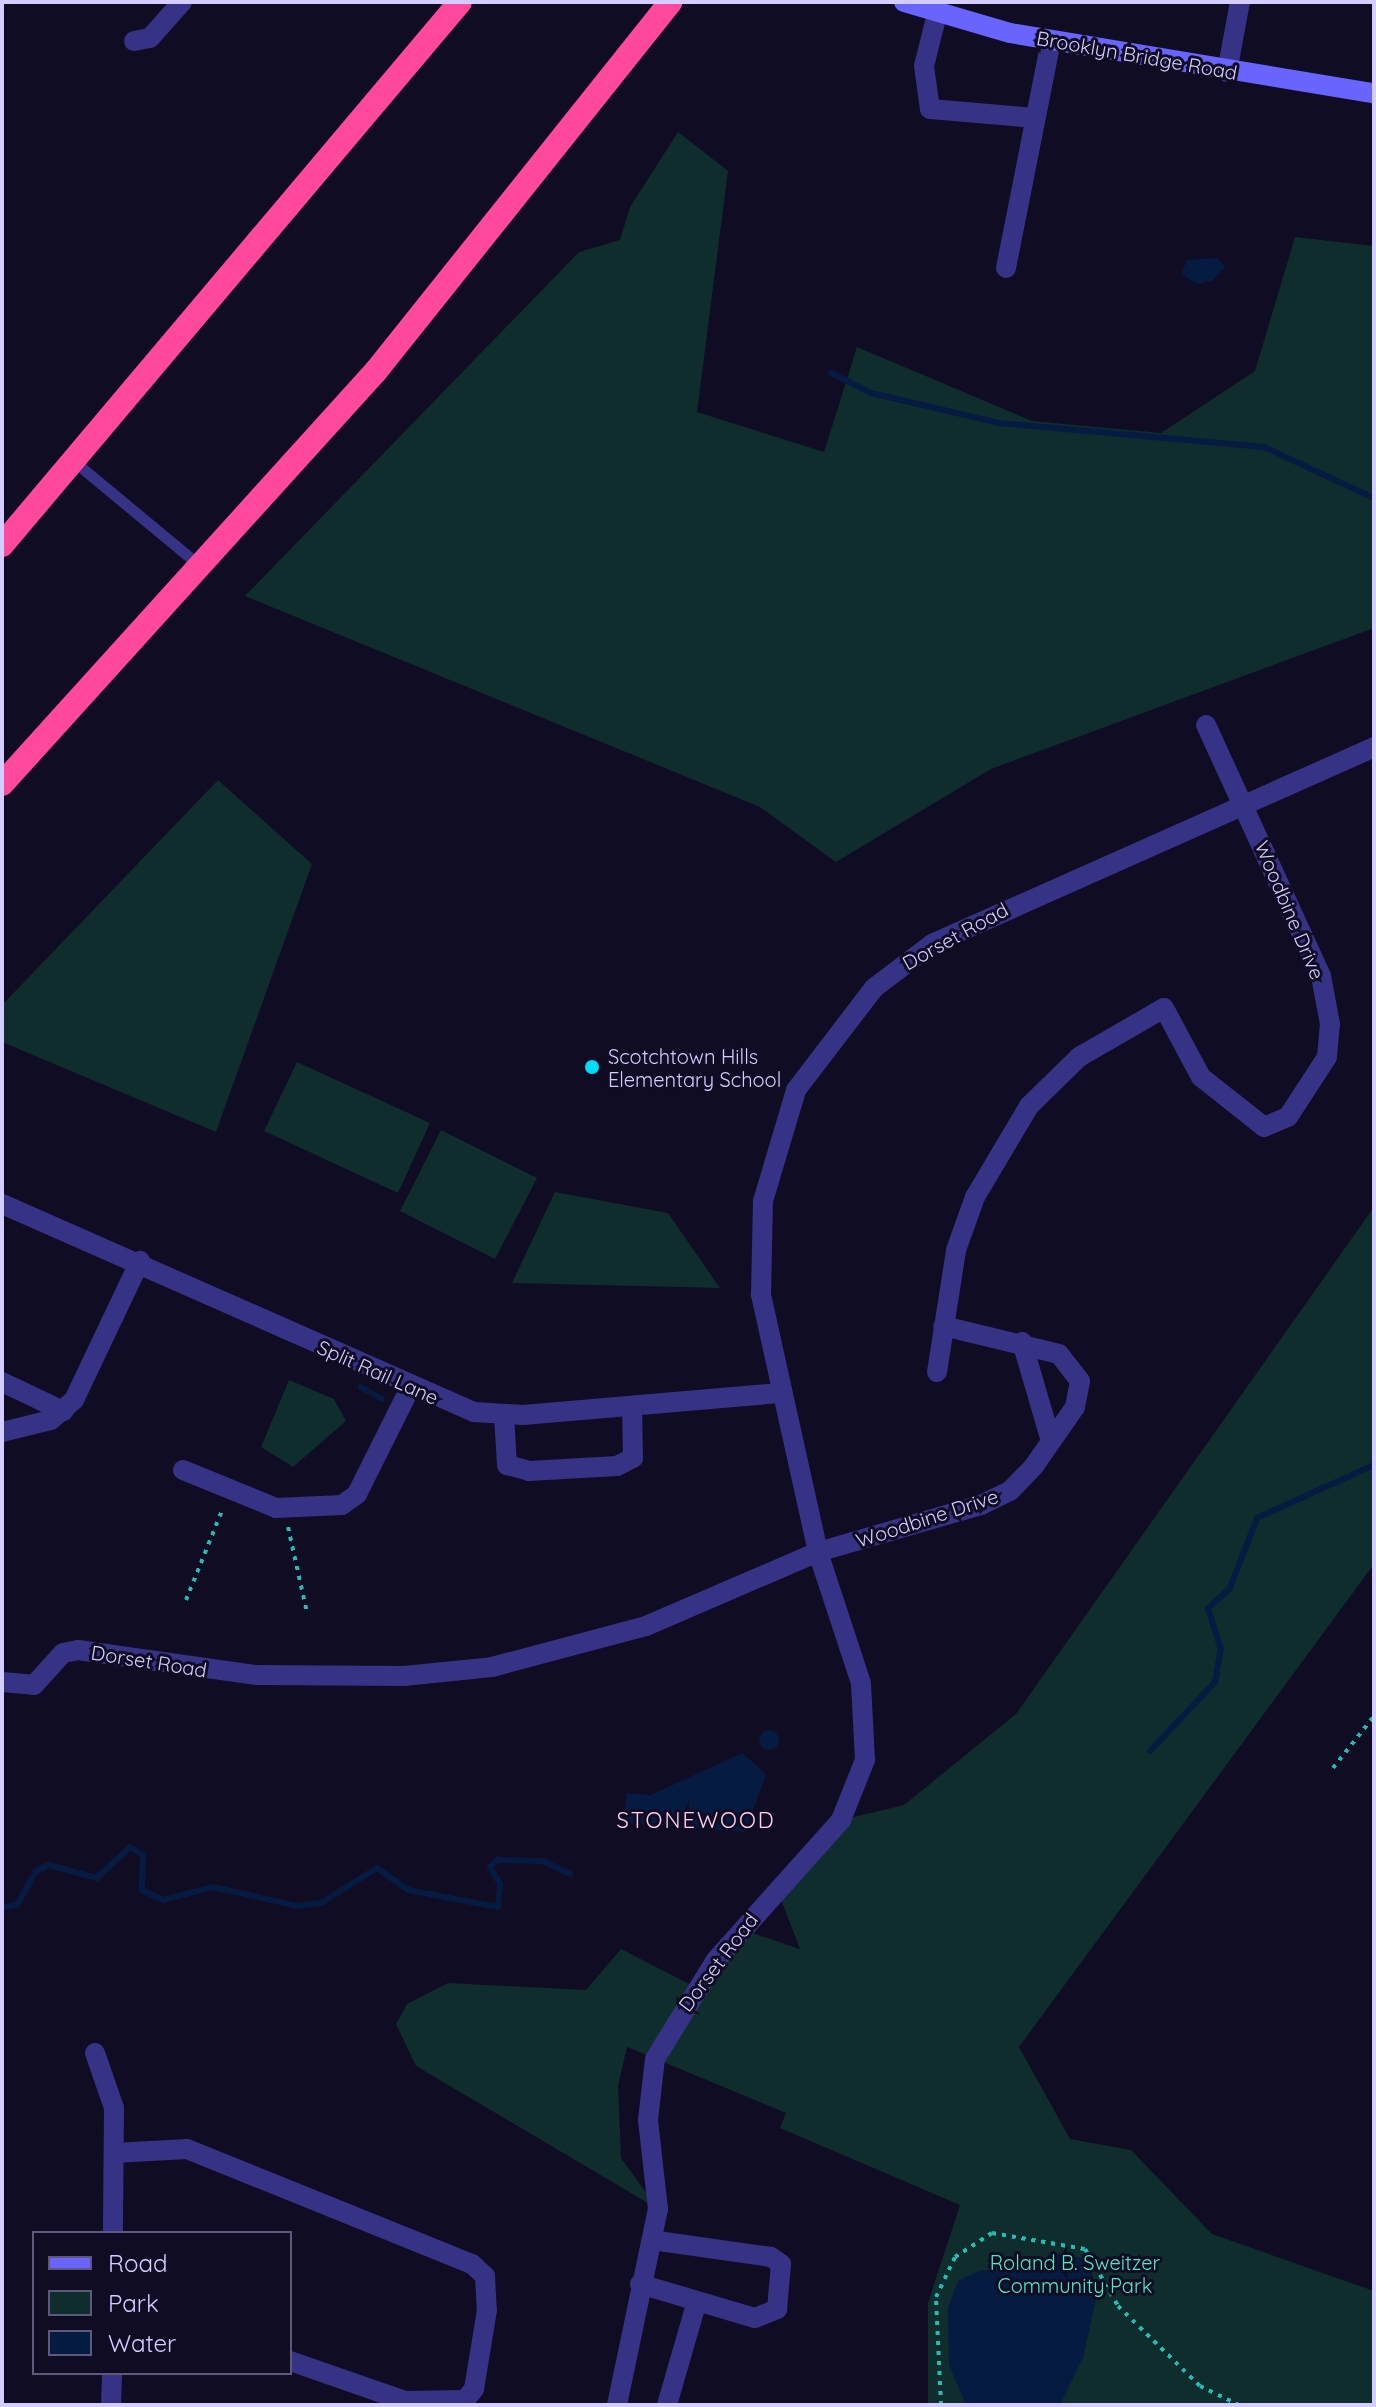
<!DOCTYPE html>
<style>
body{margin:0}
#map{position:relative;width:1376px;height:2407px;overflow:hidden;background:#100c23;font-family:Quicksand,sans-serif}
div>[style]{position:absolute}
[style*='--x']{left:calc(var(--x)*1px);top:calc(var(--y)*1px);width:calc(var(--w)*1px);rotate:calc(var(--a)*1deg)}
.green>*{inset:0;background:#0e2d2c}
.water>*{inset:0;background:#051b42}
.round{border-radius:50%}
.stream>*{height:6px;margin:-3px;padding:0 3px;transform-origin:3px;border-radius:3px;background:#051b42}
.path>*{height:4px;margin-top:-2px;transform-origin:0;background:repeating-linear-gradient(90deg,#23bdb5 0 4px,transparent 0 10px)}
.lane>*{height:11px;margin:-5.5px;padding:0 5.5px;transform-origin:5.5px;border-radius:5.5px;background:#363286}
.street>*{height:20px;margin:-10px;padding:0 10px;transform-origin:10px;border-radius:10px;background:#363286}
.secondary>*{height:20px;margin:-10px;padding:0 10px;transform-origin:10px;border-radius:10px;background:#6a64ff}
.highway>*{height:24px;margin:-12px;padding:0 12px;transform-origin:12px;border-radius:12px;background:#ff489e}
.dots>*{width:22px;height:22px;translate:-50% -50%;box-sizing:border-box;border:4px solid #100c23;border-radius:50%}
span{translate:-50% -50%;white-space:nowrap;text-align:center;line-height:1.15;-webkit-text-stroke:6px #100c23;paint-order:stroke}
.street-label{font-size:20px;color:#d4cdff}
.poi-label{font-size:20px;color:#d4cdff}
.left{translate:0 -50%;text-align:left}
.park-label{font-size:20px;color:#4fe9c4}
.neighbourhood-label{font-size:22px;color:#ffcfed;letter-spacing:2px}
.frame{position:absolute;inset:0;border:4px solid #d4cdff;pointer-events:none}
.legend{position:absolute;left:32px;top:2231px;width:260px;height:144px;box-sizing:border-box;background:#100c23;border:2px solid #5e597b;margin:0;padding:10px 14px;list-style:none;font-size:24px;color:#d4cdff}
.legend li{display:flex;align-items:center;gap:16px;height:40px}
.legend b{width:40px;border:2px solid #5e597b}
</style>
<div id="map">
<div class="green">
<i style="clip-path:polygon(678px 132px,728px 171px,697px 412px,824px 452px,857px 347px,1032px 421px,1161px 433px,1255px 371px,1295px 237px,1374px 246px,1374px 628px,991px 769px,836px 862px,760px 807px,245px 596px,579px 252px,620px 240px,630px 207px)"></i>
<i style="clip-path:polygon(218px 780px,312px 864px,216px 1132px,2px 1042px,2px 1005px)"></i>
<i style="clip-path:polygon(297px 1062px,430px 1123px,398px 1193px,264px 1131px)"></i>
<i style="clip-path:polygon(441px 1130px,537px 1178px,495px 1259px,400px 1211px)"></i>
<i style="clip-path:polygon(555px 1192px,668px 1213px,720px 1288px,512px 1283px)"></i>
<i style="clip-path:polygon(1374px 1207px,1374px 1564px,1019px 2047px,1070px 2139px,1131px 2150px,1212px 2234px,1374px 2291px,1374px 2405px,928px 2405px,928px 2303px,960px 2205px,780px 2128px,786px 2113px,627px 2047px,618px 2086px,621px 2158px,658px 2209px,416px 2066px,396px 2024px,407px 2004px,448px 1983px,586px 1990px,621px 1949px,695px 1987px,740px 1929px,800px 1949px,777px 1889px,841px 1820px,904px 1805px,1016px 1714px)"></i>
<i style="clip-path:polygon(289px 1380px,334px 1399px,346px 1421px,293px 1467px,261px 1447px)"></i>
</div>
<div class="water">
<i style="clip-path:polygon(1217px 258px,1225px 267px,1212px 281px,1198px 284px,1181px 274px,1187px 260px)"></i>
<i class="round" style="left:759px;top:1730px;width:20px;height:20px"></i>
<i style="clip-path:polygon(742px 1753px,766px 1774px,745px 1832px,623px 1823px,627px 1793px,651px 1795px)"></i>
<i style="clip-path:polygon(1051px 2253px,1086px 2259px,1098px 2290px,1083px 2358px,1060px 2405px,966px 2405px,949px 2365px,948px 2308px,958px 2281px,981px 2270px,1028px 2272px)"></i>
</div>
<div class="stream">
<i style="--x:831;--y:373;--w:45;--a:26.6"></i>
<i style="--x:871;--y:393;--w:131;--a:13.2"></i>
<i style="--x:999;--y:423;--w:266;--a:5.2"></i>
<i style="--x:1264;--y:447;--w:121;--a:24.9"></i>
<i style="--x:361;--y:1387;--w:24;--a:30"></i>
<i style="--x:1150;--y:1751;--w:95;--a:-46.7"></i>
<i style="--x:1215;--y:1682;--w:34;--a:-80"></i>
<i style="--x:1221;--y:1649;--w:43;--a:-107.6"></i>
<i style="--x:1208;--y:1608;--w:30;--a:-42"></i>
<i style="--x:1230;--y:1588;--w:75;--a:-68.9"></i>
<i style="--x:1257;--y:1518;--w:128;--a:-24.4"></i>
<i style="--x:2;--y:1907;--w:15;--a:-8"></i>
<i style="--x:17;--y:1905;--w:38;--a:-61"></i>
<i style="--x:35;--y:1872;--w:16;--a:-27"></i>
<i style="--x:49;--y:1865;--w:50;--a:15.2"></i>
<i style="--x:97;--y:1878;--w:45;--a:-43.2"></i>
<i style="--x:130;--y:1847;--w:15;--a:32"></i>
<i style="--x:143;--y:1855;--w:35;--a:92"></i>
<i style="--x:142;--y:1890;--w:23;--a:25"></i>
<i style="--x:163;--y:1900;--w:52;--a:-14.6"></i>
<i style="--x:213;--y:1887;--w:86;--a:12.7"></i>
<i style="--x:297;--y:1906;--w:24;--a:-7"></i>
<i style="--x:321;--y:1903;--w:66;--a:-32"></i>
<i style="--x:377;--y:1868;--w:38;--a:35"></i>
<i style="--x:408;--y:1890;--w:92;--a:10.7"></i>
<i style="--x:498;--y:1907;--w:23;--a:-85"></i>
<i style="--x:500;--y:1884;--w:20;--a:-120"></i>
<i style="--x:490;--y:1867;--w:11;--a:-41"></i>
<i style="--x:498;--y:1860;--w:45;--a:1.3"></i>
<i style="--x:543;--y:1861;--w:30;--a:26"></i>
</div>
<div class="path">
<i style="--x:288;--y:1527;--w:88;--a:77.5"></i>
<i style="--x:186;--y:1600;--w:99;--a:-68.1"></i>
<i style="--x:1333;--y:1768;--w:66;--a:-51.7"></i>
<i style="--x:941;--y:2405;--w:108;--a:-92.7"></i>
<i style="--x:936;--y:2297;--w:44;--a:-64.6"></i>
<i style="--x:955;--y:2257;--w:44;--a:-33"></i>
<i style="--x:992;--y:2233;--w:94;--a:9.8"></i>
<i style="--x:1085;--y:2249;--w:66;--a:59.9"></i>
<i style="--x:1118;--y:2306;--w:115;--a:44.3"></i>
<i style="--x:1200;--y:2386;--w:43;--a:26"></i>
</div>
<div class="lane">
<i style="--x:76;--y:463;--w:161;--a:39.7"></i>
</div>
<div class="street">
<i style="--x:937;--y:14;--w:54;--a:104"></i>
<i style="--x:924;--y:66;--w:43;--a:82.1"></i>
<i style="--x:930;--y:109;--w:104;--a:4.9"></i>
<i style="--x:134;--y:41;--w:16;--a:-11"></i>
<i style="--x:150;--y:38;--w:48;--a:-48.4"></i>
<i style="--x:1227;--y:72;--w:71;--a:-79.5"></i>
<i style="--x:1006;--y:268;--w:232;--a:-78.8"></i>
<i style="--x:2;--y:1204;--w:516;--a:23.78"></i>
<i style="--x:474;--y:1412;--w:49;--a:3.5"></i>
<i style="--x:523;--y:1415;--w:258;--a:-4.9"></i>
<i style="--x:1022;--y:1342;--w:103;--a:73.7"></i>
<i style="--x:937;--y:1372;--w:123;--a:-81.1"></i>
<i style="--x:956;--y:1250;--w:56;--a:-70.3"></i>
<i style="--x:975;--y:1197;--w:106;--a:-59.3"></i>
<i style="--x:1029;--y:1106;--w:70;--a:-44.4"></i>
<i style="--x:1079;--y:1057;--w:98;--a:-30"></i>
<i style="--x:1164;--y:1008;--w:78;--a:61.8"></i>
<i style="--x:1201;--y:1077;--w:80;--a:38.4"></i>
<i style="--x:1264;--y:1127;--w:26;--a:-23"></i>
<i style="--x:1288;--y:1117;--w:72;--a:-57"></i>
<i style="--x:1327;--y:1057;--w:33;--a:-85"></i>
<i style="--x:1330;--y:1024;--w:49;--a:-100.6"></i>
<i style="--x:1321;--y:976;--w:276;--a:-114.6"></i>
<i style="--x:2;--y:1382;--w:68;--a:25.4"></i>
<i style="--x:504;--y:1415;--w:50;--a:86.6"></i>
<i style="--x:507;--y:1465;--w:23;--a:15"></i>
<i style="--x:529;--y:1471;--w:88;--a:-3.3"></i>
<i style="--x:617;--y:1466;--w:18;--a:-27"></i>
<i style="--x:633;--y:1458;--w:51;--a:-91.1"></i>
<i style="--x:2;--y:1432;--w:50;--a:-13.8"></i>
<i style="--x:51;--y:1420;--w:30;--a:-41"></i>
<i style="--x:74;--y:1400;--w:154;--a:-64.6"></i>
<i style="--x:183;--y:1470;--w:100;--a:22.2"></i>
<i style="--x:276;--y:1508;--w:66;--a:-2.6"></i>
<i style="--x:342;--y:1505;--w:19;--a:-36"></i>
<i style="--x:357;--y:1494;--w:119;--a:-63.4"></i>
<i style="--x:2;--y:1682;--w:32;--a:5"></i>
<i style="--x:34;--y:1685;--w:43;--a:-47.8"></i>
<i style="--x:63;--y:1653;--w:15;--a:-11"></i>
<i style="--x:78;--y:1650;--w:181;--a:8"></i>
<i style="--x:257;--y:1675;--w:147;--a:0.4"></i>
<i style="--x:404;--y:1676;--w:88;--a:-5.8"></i>
<i style="--x:492;--y:1667;--w:159;--a:-14.9"></i>
<i style="--x:646;--y:1626;--w:187;--a:-23.3"></i>
<i style="--x:818;--y:1552;--w:170;--a:-16.1"></i>
<i style="--x:981;--y:1505;--w:32;--a:-26"></i>
<i style="--x:1010;--y:1491;--w:35;--a:-46"></i>
<i style="--x:1034;--y:1466;--w:72;--a:-55.2"></i>
<i style="--x:1075;--y:1407;--w:26;--a:-79"></i>
<i style="--x:1080;--y:1381;--w:34;--a:-128"></i>
<i style="--x:1059;--y:1354;--w:119;--a:-166.4"></i>
<i style="--x:95;--y:2053;--w:58;--a:70.9"></i>
<i style="--x:114;--y:2108;--w:125;--a:90.5"></i>
<i style="--x:114;--y:2153;--w:73;--a:-3.1"></i>
<i style="--x:187;--y:2149;--w:307;--a:22"></i>
<i style="--x:472;--y:2264;--w:18;--a:43"></i>
<i style="--x:485;--y:2276;--w:34;--a:87"></i>
<i style="--x:487;--y:2310;--w:80;--a:99.3"></i>
<i style="--x:474;--y:2389;--w:14;--a:129"></i>
<i style="--x:465;--y:2400;--w:60;--a:179"></i>
<i style="--x:405;--y:2401;--w:122;--a:-160.8"></i>
<i style="--x:640;--y:2284;--w:120;--a:16.5"></i>
<i style="--x:755;--y:2318;--w:24;--a:-22"></i>
<i style="--x:777;--y:2309;--w:45;--a:-84.9"></i>
<i style="--x:781;--y:2264;--w:12;--a:-145"></i>
<i style="--x:771;--y:2257;--w:120;--a:-171.9"></i>
<i style="--x:111;--y:2405;--w:32;--a:-88"></i>
<i style="--x:617;--y:2405;--w:200;--a:-78.2"></i>
<i style="--x:658;--y:2209;--w:90;--a:-96.4"></i>
<i style="--x:648;--y:2120;--w:61;--a:-83.5"></i>
<i style="--x:655;--y:2059;--w:116;--a:-58.4"></i>
<i style="--x:716;--y:1960;--w:188;--a:-48.2"></i>
<i style="--x:841;--y:1820;--w:65;--a:-68.2"></i>
<i style="--x:865;--y:1760;--w:77;--a:-93"></i>
<i style="--x:861;--y:1683;--w:138;--a:-108.2"></i>
<i style="--x:818;--y:1552;--w:264;--a:-102.5"></i>
<i style="--x:761;--y:1294;--w:93;--a:-88.8"></i>
<i style="--x:763;--y:1201;--w:116;--a:-73.4"></i>
<i style="--x:796;--y:1090;--w:128;--a:-52.6"></i>
<i style="--x:874;--y:988;--w:73;--a:-37.2"></i>
<i style="--x:932;--y:944;--w:484;--a:-24"></i>
<i style="--x:667;--y:2405;--w:108;--a:-73.9"></i>
</div>
<div class="secondary">
<i style="--x:904;--y:2;--w:110;--a:16.3"></i>
<i style="--x:1010;--y:33;--w:369;--a:9.4"></i>
</div>
<div class="highway">
<i style="--x:2;--y:545;--w:710;--a:-49.85"></i>
<i style="--x:2;--y:784;--w:557;--a:-47.84"></i>
<i style="--x:376;--y:371;--w:472;--a:-51.4"></i>
</div>
<div class="dots">
<i style="left:592px;top:1067px;background:#00ddf8"></i>
</div>
<div class="street-label">
<span style="left:1137px;top:55px;rotate:10deg">Brooklyn Bridge Road</span>
<span style="left:1290px;top:910px;rotate:67deg">Woodbine Drive</span>
<span style="left:955px;top:936px;rotate:-29deg">Dorset Road</span>
<span style="left:378px;top:1372px;rotate:24deg">Split Rail Lane</span>
<span style="left:927px;top:1518px;rotate:-18deg">Woodbine Drive</span>
<span style="left:149px;top:1661px;rotate:9deg">Dorset Road</span>
<span style="left:718px;top:1962px;rotate:-53deg">Dorset Road</span>
</div>
<div class="poi-label">
<span class="left" style="left:608px;top:1068px">Scotchtown Hills<br>Elementary School</span>
</div>
<div class="park-label">
<span style="left:1075px;top:2274px">Roland B. Sweitzer<br>Community Park</span>
</div>
<div class="neighbourhood-label">
<span style="left:696px;top:1821px">STONEWOOD</span>
</div>
<div class="frame"></div>
<ul class="legend">
<li><b style="height:10px;background:#6a64ff"></b>Road</li>
<li><b style="height:22px;background:#0e2d2c"></b>Park</li>
<li><b style="height:22px;background:#051b42"></b>Water</li>
</ul>
</div>
